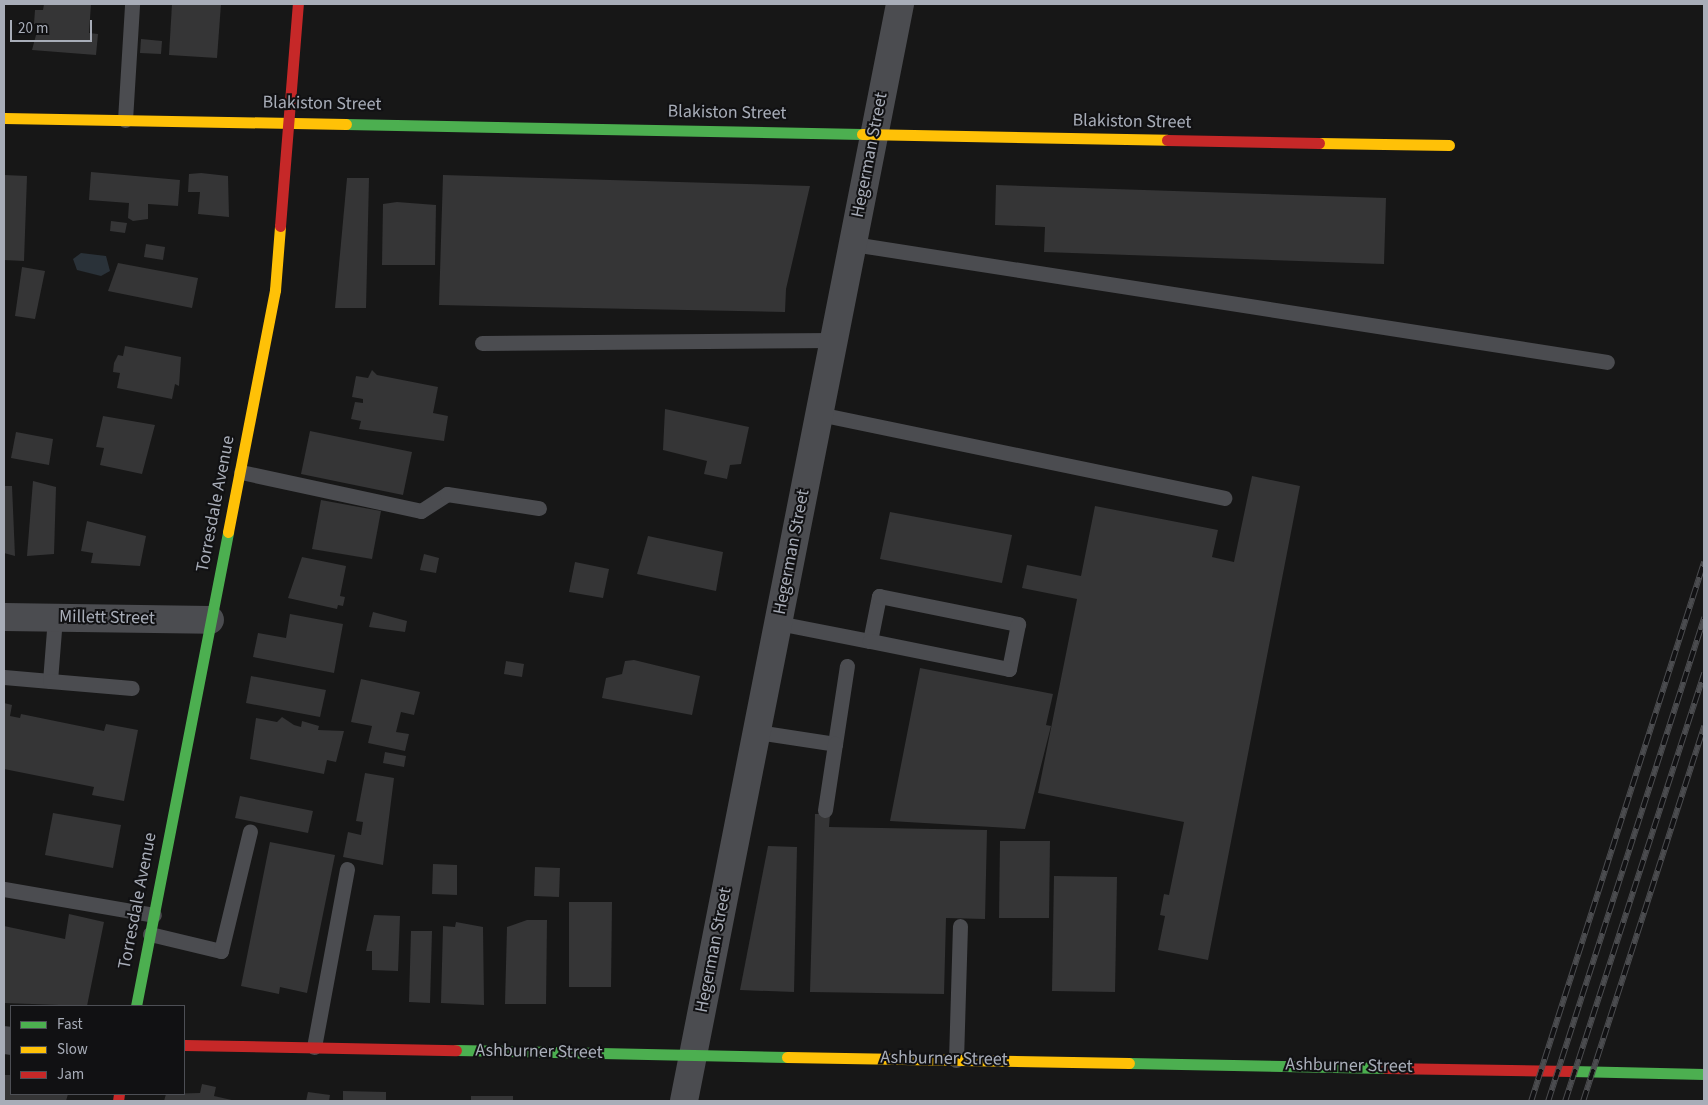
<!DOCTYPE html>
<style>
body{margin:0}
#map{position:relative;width:1708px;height:1105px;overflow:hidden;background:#171717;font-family:"Source Sans 3",sans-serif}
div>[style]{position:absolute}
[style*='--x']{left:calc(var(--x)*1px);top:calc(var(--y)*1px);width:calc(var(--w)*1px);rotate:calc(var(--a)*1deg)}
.water>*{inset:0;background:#2a3239}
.building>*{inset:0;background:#353536}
.lane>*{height:15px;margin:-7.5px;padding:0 7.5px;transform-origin:7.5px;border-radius:7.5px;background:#4b4c50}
.street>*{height:28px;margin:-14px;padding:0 14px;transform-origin:14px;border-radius:14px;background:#4b4c50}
.fast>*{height:11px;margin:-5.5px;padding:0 5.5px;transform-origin:5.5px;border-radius:5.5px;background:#4caf50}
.slow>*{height:11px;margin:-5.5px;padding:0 5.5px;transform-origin:5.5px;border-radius:5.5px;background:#ffc107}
.jam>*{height:11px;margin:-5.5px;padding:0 5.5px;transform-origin:5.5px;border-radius:5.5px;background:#c62828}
.rail>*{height:5.5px;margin-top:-2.75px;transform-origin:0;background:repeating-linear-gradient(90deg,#111113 0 11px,#4b4c4f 0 22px);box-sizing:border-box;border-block:1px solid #4b4c4f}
span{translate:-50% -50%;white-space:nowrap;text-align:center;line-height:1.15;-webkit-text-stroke:4px #111113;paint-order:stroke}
.street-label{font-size:18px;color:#a8adb8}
.frame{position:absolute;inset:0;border:5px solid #a8adb8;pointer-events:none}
.legend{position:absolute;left:10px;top:1005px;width:175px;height:90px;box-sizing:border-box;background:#111113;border:1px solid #4d4f55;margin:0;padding:6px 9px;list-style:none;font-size:15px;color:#a8adb8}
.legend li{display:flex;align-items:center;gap:10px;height:25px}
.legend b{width:25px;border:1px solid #4d4f55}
.scale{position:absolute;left:10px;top:20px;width:82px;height:22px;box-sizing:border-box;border:2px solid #a8adb8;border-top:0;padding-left:6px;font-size:15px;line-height:18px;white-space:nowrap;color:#a8adb8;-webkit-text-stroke:4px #111113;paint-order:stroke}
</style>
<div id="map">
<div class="water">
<i style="clip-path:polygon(81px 253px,106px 256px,110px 271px,101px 276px,77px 270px,73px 259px)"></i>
</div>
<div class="building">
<i style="clip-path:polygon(44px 4px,91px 4px,89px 33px,98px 34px,96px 55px,32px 50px,39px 24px,34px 24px,35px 10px,43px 10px)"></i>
<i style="clip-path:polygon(172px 4px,221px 4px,217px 58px,169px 55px)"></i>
<i style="clip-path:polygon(141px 39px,162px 41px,161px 54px,140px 53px)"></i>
<i style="clip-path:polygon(91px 172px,180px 180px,178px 206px,148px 204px,148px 219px,133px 221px,128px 218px,129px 203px,89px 200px)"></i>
<i style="clip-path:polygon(201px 173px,228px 176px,229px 217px,198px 214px,200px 192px,188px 192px,189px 174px)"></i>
<i style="clip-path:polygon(4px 175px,27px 176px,24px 261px,4px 260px)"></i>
<i style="clip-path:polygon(443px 175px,810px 186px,786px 289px,785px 312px,439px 305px)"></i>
<i style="clip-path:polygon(347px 178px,369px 178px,366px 308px,335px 308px)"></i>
<i style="clip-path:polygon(996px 185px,1386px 198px,1384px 264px,1044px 252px,1045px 227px,995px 225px)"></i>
<i style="clip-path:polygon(397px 202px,436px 205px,435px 265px,382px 265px,383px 204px)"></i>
<i style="clip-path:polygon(111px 221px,127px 223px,125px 233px,110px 231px)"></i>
<i style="clip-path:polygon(146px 244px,165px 247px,163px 260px,144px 257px)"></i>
<i style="clip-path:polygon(118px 263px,198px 278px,192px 308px,108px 291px)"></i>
<i style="clip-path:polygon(22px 267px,45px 271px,35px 319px,15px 316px)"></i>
<i style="clip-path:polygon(125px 346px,181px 357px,179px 386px,175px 384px,172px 399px,117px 388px,120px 373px,113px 372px,114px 363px,118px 355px,123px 356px)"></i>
<i style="clip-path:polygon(372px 370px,377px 375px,438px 387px,433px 413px,448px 416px,444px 441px,359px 429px,361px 421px,351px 419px,355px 402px,363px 403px,363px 399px,352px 397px,356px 376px,368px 378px)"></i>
<i style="clip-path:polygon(665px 409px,749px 427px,741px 464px,730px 465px,727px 479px,704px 474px,707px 461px,663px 450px)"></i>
<i style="clip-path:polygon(103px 416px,155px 425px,142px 474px,100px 465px,104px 448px,96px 447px)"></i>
<i style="clip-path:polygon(310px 431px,412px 452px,403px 495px,301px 474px)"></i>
<i style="clip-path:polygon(16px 432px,53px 439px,49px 465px,11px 458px)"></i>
<i style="clip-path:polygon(1252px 476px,1300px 486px,1208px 960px,1158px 950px,1165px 916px,1160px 915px,1164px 894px,1169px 895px,1184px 822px,1038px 793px,1077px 599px,1022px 588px,1027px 565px,1081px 576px,1095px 506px,1218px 530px,1212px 557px,1234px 562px)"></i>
<i style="clip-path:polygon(33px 481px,56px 487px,54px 554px,27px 556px)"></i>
<i style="clip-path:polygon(4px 486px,12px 486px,15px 556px,4px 553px)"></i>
<i style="clip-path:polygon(321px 500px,381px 511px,372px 559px,312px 549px)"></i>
<i style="clip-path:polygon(890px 512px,1012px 535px,1002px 583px,880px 559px)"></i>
<i style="clip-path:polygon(87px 521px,146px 536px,140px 566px,91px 563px,93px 553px,81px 551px)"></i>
<i style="clip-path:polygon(648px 536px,723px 552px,716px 591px,637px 574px)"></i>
<i style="clip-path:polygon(424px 554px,439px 558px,436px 573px,420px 570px)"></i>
<i style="clip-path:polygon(302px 557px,346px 566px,340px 596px,345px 597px,343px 606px,338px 605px,337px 609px,288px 598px)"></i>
<i style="clip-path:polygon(575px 562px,609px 569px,603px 598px,569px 592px)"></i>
<i style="clip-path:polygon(373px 612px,407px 621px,405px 632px,369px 627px)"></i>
<i style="clip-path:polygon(290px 614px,343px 624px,334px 673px,253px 657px,258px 633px,286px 638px)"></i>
<i style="clip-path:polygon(634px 660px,700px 676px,692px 715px,602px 698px,606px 678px,622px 674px,625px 661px)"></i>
<i style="clip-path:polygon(506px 661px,524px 664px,522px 677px,504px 674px)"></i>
<i style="clip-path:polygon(920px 668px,1053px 694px,1046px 725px,1051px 726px,1025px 829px,890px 821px)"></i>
<i style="clip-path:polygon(251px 676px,326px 690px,320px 717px,246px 703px)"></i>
<i style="clip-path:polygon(361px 679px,420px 692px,414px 715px,401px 712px,396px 732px,409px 734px,405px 751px,368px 743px,372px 726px,351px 722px)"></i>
<i style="clip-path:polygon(4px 703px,12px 705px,10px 716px,20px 718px,21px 714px,104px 731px,106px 724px,138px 730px,124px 801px,92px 795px,94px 787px,4px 769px)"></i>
<i style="clip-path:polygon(282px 717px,294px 725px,301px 727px,302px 721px,319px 726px,318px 730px,344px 731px,336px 762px,327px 760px,324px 774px,250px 759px,256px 718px,277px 722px)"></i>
<i style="clip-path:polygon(385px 752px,406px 756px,404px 767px,383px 763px)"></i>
<i style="clip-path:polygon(365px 773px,394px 778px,383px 865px,343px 857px,348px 832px,361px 835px,363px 822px,356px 821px)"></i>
<i style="clip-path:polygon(240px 796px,313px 811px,308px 833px,235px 818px)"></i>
<i style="clip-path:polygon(53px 813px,121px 825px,113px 868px,45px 855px)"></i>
<i style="clip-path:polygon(815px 814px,830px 814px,829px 827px,987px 830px,985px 919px,946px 918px,944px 994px,810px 992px)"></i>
<i style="clip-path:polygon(1000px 841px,1050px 841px,1049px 918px,999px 918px)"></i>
<i style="clip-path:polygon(270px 842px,335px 855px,307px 993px,280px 987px,279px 994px,241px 986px)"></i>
<i style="clip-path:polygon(768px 846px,797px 847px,794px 992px,740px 990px)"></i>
<i style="clip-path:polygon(433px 864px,457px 865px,457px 895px,432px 894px)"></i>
<i style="clip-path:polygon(535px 867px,560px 868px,559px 897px,534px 896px)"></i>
<i style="clip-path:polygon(1054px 876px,1117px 877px,1115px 992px,1052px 991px)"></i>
<i style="clip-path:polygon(569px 902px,612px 902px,611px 987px,569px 987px)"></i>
<i style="clip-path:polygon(69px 914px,104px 922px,87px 1006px,4px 1003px,4px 926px,65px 939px)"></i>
<i style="clip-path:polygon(374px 915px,400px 916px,398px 971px,372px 970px,372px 951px,366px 951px)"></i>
<i style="clip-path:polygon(527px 920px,547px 920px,546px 1004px,505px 1004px,507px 927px)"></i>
<i style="clip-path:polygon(456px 922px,483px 927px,484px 1005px,441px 1003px,443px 926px,455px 927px)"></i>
<i style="clip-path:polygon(411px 931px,432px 931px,430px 1003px,409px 1002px)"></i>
<i style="clip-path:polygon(4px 1075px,11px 1075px,11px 1094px,68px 1094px,66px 1101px,4px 1101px)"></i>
<i style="clip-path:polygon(202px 1084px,216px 1087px,214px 1096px,236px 1101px,164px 1101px,166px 1094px,200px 1093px)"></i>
<i style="clip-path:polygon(343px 1091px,386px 1092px,386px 1101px,343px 1101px)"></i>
<i style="clip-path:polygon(308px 1092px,330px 1095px,329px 1101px,306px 1101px)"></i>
<i style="clip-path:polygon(471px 1096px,513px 1096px,513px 1101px,471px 1101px)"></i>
</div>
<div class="lane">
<i style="--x:125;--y:120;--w:116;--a:-86.5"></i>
<i style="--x:853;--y:244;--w:763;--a:8.89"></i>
<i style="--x:482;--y:343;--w:352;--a:-0.5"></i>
<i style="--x:819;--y:414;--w:414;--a:11.7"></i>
<i style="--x:241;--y:472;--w:184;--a:12.2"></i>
<i style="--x:421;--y:511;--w:31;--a:-33"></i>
<i style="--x:447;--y:494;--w:93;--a:8.7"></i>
<i style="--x:778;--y:623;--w:94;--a:11.1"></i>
<i style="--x:870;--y:641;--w:46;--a:-78.7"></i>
<i style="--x:879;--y:596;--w:142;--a:11.4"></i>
<i style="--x:1018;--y:624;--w:46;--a:101.3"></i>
<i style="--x:1009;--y:669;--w:142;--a:-168.6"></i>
<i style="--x:4;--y:677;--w:46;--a:5"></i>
<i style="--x:50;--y:681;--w:63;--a:-85.5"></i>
<i style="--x:50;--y:681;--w:82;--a:4.9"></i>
<i style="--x:757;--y:732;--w:79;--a:8.7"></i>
<i style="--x:835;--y:744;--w:79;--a:-81.3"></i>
<i style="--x:825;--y:810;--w:67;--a:-81.4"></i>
<i style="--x:4;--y:889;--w:152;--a:9.8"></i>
<i style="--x:150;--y:934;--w:73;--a:13.5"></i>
<i style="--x:221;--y:951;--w:123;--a:-76.4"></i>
<i style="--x:314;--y:1047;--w:181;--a:-79.5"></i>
<i style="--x:956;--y:1060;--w:134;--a:-88.3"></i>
</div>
<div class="street">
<i style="--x:4;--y:617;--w:206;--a:0.8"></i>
<i style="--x:4;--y:1040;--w:7;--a:8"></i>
<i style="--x:684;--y:1101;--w:1118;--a:-78.86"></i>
</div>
<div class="fast">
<i style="--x:346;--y:124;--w:516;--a:1.11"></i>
<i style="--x:136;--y:1006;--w:483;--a:-79"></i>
<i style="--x:456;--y:1050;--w:331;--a:1.2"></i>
<i style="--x:1129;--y:1063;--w:256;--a:1.1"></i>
<i style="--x:1571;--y:1071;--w:133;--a:1.3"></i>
</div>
<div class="slow">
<i style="--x:4;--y:118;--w:342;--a:1"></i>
<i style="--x:862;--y:134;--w:305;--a:1.1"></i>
<i style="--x:1319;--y:143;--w:130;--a:0.9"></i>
<i style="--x:228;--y:532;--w:247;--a:-79"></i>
<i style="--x:275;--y:290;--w:64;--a:-85.5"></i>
<i style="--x:787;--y:1057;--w:342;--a:1"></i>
</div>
<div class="jam">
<i style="--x:1167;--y:140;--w:152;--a:1.1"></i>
<i style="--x:280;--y:226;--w:223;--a:-85.4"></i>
<i style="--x:184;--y:1045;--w:272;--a:1.1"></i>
<i style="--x:1385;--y:1068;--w:186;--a:0.9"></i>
<i style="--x:118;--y:1101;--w:7;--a:-82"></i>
</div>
<div class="rail">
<i style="--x:1531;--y:1101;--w:566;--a:-72.21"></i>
<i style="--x:1548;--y:1101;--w:508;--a:-72.1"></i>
<i style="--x:1565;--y:1101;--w:450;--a:-72"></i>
<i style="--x:1583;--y:1101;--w:394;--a:-72.1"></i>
</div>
<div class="street-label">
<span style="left:322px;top:104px;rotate:1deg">Blakiston Street</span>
<span style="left:727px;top:113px;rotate:1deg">Blakiston Street</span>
<span style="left:1132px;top:122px;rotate:1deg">Blakiston Street</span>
<span style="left:870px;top:155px;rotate:-79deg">Hegerman Street</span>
<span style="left:216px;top:504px;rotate:-79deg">Torresdale Avenue</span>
<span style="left:792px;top:552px;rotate:-79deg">Hegerman Street</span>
<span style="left:107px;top:618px;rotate:1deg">Millett Street</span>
<span style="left:138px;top:901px;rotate:-79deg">Torresdale Avenue</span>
<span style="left:714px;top:950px;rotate:-79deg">Hegerman Street</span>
<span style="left:539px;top:1052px;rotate:1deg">Ashburner Street</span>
<span style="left:944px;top:1059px;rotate:1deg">Ashburner Street</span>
<span style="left:1349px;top:1066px;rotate:1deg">Ashburner Street</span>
</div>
<div class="frame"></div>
<ul class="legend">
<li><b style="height:6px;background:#4caf50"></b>Fast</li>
<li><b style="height:6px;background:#ffc107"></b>Slow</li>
<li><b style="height:6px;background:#c62828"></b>Jam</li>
</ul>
<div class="scale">20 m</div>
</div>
